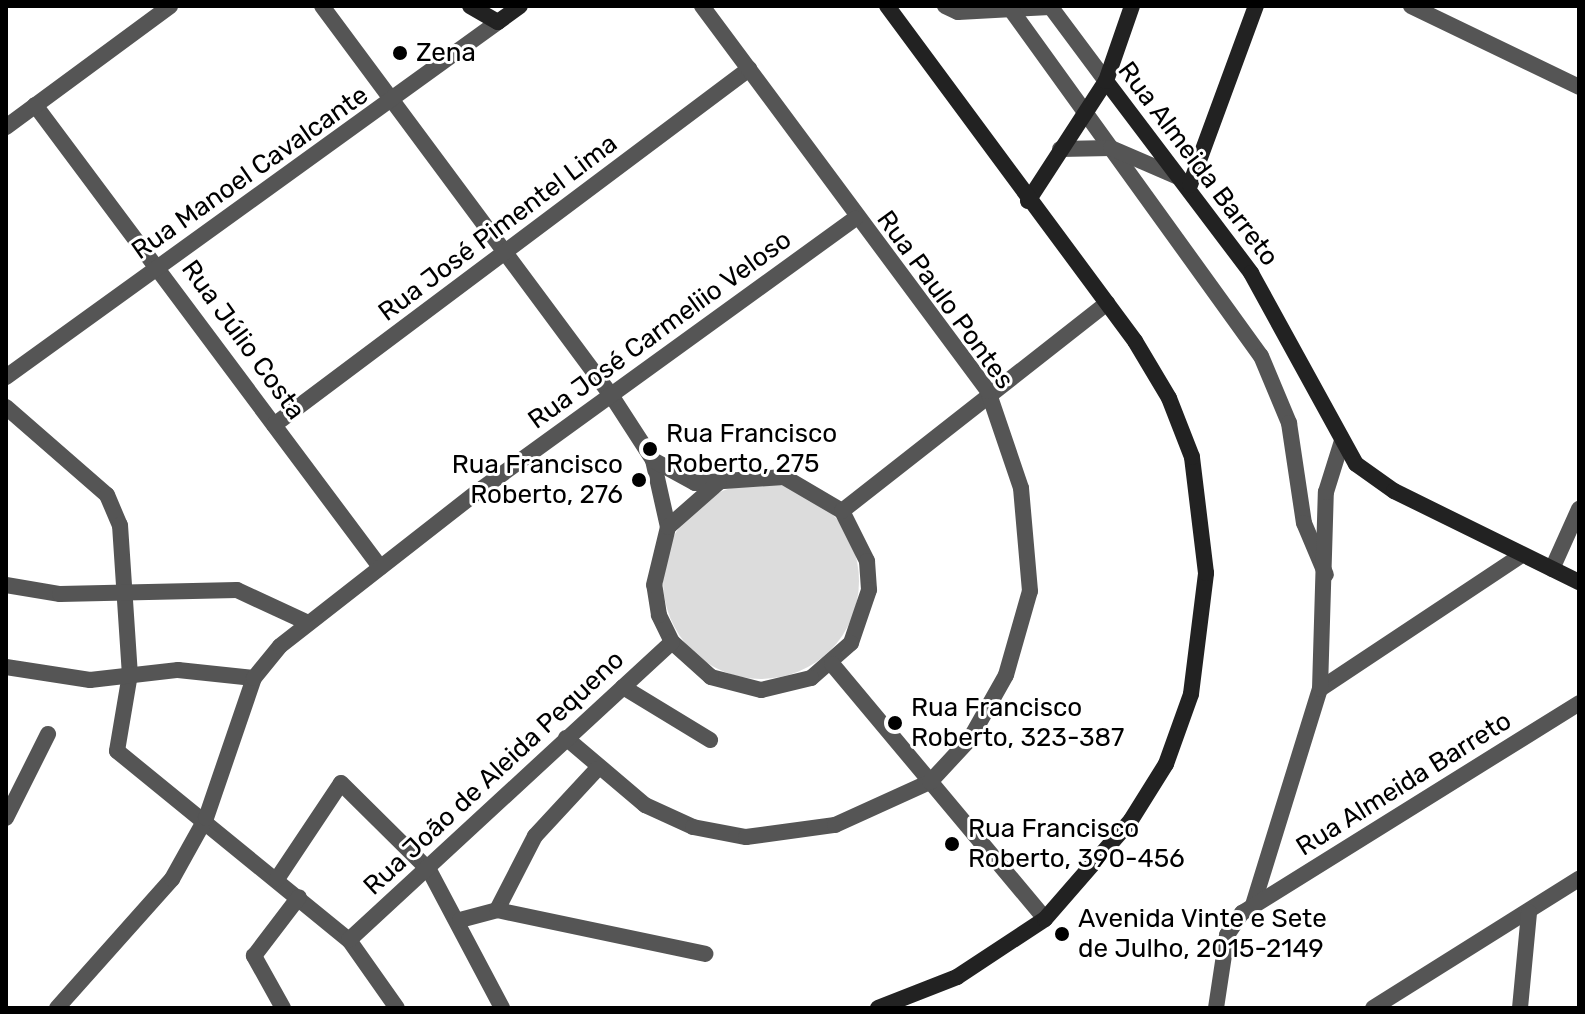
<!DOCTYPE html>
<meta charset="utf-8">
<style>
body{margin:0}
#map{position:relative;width:1585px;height:1014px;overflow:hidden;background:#fff;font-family:Rubik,sans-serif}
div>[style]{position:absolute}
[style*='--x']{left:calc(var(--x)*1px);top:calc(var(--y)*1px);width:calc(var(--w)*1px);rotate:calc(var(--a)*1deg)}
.green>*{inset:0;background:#dcdcdc}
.round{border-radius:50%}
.street>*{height:16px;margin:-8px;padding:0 8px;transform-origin:8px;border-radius:8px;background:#555}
.secondary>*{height:16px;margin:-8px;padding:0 8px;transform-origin:8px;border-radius:8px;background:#222}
.dots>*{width:22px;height:22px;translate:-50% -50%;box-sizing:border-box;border:4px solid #fff;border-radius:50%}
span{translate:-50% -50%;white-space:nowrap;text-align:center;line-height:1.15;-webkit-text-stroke:6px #fff;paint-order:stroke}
.poi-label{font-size:26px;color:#000}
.left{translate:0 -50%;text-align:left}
.right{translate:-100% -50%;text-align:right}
.street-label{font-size:26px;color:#000}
.frame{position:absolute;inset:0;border:8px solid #000;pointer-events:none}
</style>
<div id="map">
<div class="green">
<i class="round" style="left:663px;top:483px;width:196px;height:196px"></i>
</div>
<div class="street">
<i style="--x:322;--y:6;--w:485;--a:53.4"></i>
<i style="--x:611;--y:395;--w:77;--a:57.1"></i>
<i style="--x:653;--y:460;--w:69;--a:77.4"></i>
<i style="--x:945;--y:6;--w:14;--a:25"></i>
<i style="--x:958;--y:12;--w:92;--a:-3.1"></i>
<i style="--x:1050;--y:6;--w:94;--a:53.3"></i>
<i style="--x:1411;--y:6;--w:187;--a:25.7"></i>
<i style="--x:1012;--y:11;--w:425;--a:54.2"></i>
<i style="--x:1261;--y:356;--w:73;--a:67.3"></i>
<i style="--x:1289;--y:423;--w:101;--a:81.5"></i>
<i style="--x:1304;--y:523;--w:56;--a:67.1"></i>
<i style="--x:35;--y:105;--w:577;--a:53.25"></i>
<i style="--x:6;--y:127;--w:204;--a:-36.4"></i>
<i style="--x:1060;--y:149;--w:51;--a:-1.1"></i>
<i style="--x:1111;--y:148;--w:71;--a:23.3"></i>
<i style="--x:6;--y:377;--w:607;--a:-35.81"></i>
<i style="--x:6;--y:407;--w:134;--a:41.1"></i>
<i style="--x:107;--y:495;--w:33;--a:67"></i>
<i style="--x:120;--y:525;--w:149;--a:86.2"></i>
<i style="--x:130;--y:674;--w:78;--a:99.6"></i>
<i style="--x:117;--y:751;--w:299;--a:39.2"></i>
<i style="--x:349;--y:940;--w:83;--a:54.8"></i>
<i style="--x:274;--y:425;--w:594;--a:-36.85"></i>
<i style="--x:653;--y:460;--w:48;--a:28.7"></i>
<i style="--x:695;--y:483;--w:89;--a:-3.9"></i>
<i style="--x:784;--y:477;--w:67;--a:30.4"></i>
<i style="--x:842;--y:511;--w:56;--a:63.4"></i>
<i style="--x:867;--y:561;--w:29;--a:86"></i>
<i style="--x:869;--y:590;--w:56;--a:108.8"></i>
<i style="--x:851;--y:643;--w:53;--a:138.8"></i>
<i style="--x:811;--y:678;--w:51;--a:166.5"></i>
<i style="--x:761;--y:690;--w:52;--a:-165.4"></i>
<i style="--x:711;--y:677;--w:52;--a:-138.1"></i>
<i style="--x:672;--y:642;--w:30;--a:-116"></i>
<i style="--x:659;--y:615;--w:30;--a:-99"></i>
<i style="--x:654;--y:585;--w:60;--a:-76.4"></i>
<i style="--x:668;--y:527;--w:67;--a:-41.3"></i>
<i style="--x:842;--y:511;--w:337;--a:-38.1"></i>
<i style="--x:1552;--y:569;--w:66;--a:-65.8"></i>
<i style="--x:6;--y:585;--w:55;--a:9.5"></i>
<i style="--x:60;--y:594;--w:177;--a:-1.3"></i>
<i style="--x:237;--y:590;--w:78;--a:24.9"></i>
<i style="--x:832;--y:664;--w:332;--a:50.1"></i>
<i style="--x:6;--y:667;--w:85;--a:8.8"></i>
<i style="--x:90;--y:680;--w:89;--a:-6.5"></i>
<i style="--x:178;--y:670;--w:76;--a:6"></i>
<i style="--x:623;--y:687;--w:102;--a:31.3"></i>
<i style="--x:1320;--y:689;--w:242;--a:-33.6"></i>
<i style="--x:566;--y:738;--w:104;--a:40.3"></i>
<i style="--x:645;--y:805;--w:53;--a:24.6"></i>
<i style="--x:693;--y:827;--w:54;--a:10.7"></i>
<i style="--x:746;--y:837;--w:90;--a:-7.7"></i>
<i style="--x:835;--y:825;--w:104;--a:-24.4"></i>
<i style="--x:930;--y:782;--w:59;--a:-47.1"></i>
<i style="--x:970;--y:739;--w:73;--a:-60.6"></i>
<i style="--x:1006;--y:675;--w:87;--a:-74.1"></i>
<i style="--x:1030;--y:591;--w:103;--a:-95"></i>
<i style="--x:1021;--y:488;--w:102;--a:-108.8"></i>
<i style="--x:988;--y:391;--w:480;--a:-126.6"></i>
<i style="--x:6;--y:818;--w:94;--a:-63.4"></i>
<i style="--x:277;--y:879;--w:115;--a:-56.3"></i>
<i style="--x:341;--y:783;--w:124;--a:44.7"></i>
<i style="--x:429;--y:870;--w:156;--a:62.1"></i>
<i style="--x:1253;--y:905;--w:226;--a:-72.8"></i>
<i style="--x:1320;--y:689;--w:197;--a:-88.3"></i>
<i style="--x:1326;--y:492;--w:53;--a:-72.6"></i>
<i style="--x:497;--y:910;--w:83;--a:-62.8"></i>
<i style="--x:535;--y:836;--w:91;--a:-47.2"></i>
<i style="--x:460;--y:920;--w:38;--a:-15"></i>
<i style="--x:497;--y:910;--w:213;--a:11.9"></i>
<i style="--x:349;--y:940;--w:439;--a:-42.7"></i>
<i style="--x:57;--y:1008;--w:173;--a:-48.3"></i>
<i style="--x:172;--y:879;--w:70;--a:-60.9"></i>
<i style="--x:206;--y:818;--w:148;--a:-71.1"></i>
<i style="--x:254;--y:678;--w:41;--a:-50.9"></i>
<i style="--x:280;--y:646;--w:254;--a:-38"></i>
<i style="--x:480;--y:490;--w:463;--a:-35.9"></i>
<i style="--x:283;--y:1008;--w:60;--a:-119.1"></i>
<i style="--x:254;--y:956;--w:74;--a:-52.7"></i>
<i style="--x:1216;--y:1008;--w:74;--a:-81.4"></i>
<i style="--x:1227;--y:935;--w:27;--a:-56"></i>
<i style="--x:1242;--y:913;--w:397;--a:-31.9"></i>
<i style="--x:1373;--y:1008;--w:243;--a:-32.1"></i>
<i style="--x:1520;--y:1008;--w:96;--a:-84.6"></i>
</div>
<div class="secondary">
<i style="--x:470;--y:6;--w:32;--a:30"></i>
<i style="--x:498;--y:22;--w:27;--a:-36"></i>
<i style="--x:1106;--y:81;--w:241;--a:52.9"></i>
<i style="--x:1251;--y:273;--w:218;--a:61.2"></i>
<i style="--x:1356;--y:464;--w:47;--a:35.4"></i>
<i style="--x:1394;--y:491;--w:206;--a:26.2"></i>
<i style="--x:1190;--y:185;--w:191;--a:-69.8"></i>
<i style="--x:1028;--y:201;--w:143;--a:-57"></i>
<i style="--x:1106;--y:81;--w:79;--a:-70.9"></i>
<i style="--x:878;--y:1008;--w:85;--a:-21.4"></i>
<i style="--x:957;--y:977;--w:105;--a:-33.4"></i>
<i style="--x:1045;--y:919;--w:131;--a:-49"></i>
<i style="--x:1131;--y:820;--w:66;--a:-58"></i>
<i style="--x:1166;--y:764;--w:74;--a:-70.3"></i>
<i style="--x:1191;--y:694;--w:122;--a:-82.9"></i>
<i style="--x:1206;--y:573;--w:117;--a:-96.9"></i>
<i style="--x:1192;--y:457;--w:63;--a:-111.3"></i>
<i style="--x:1169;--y:398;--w:66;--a:-120.8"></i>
<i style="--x:1135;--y:341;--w:417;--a:-126.5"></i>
</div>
<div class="dots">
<i style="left:400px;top:53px;background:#000"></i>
<i style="left:650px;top:449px;background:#000"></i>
<i style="left:639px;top:480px;background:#000"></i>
<i style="left:895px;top:723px;background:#000"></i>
<i style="left:952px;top:844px;background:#000"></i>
<i style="left:1062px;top:934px;background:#000"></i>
</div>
<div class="poi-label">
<span class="left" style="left:416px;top:53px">Zena</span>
<span class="left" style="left:666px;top:449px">Rua Francisco<br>Roberto, 275</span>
<span class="right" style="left:623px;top:480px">Rua Francisco<br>Roberto, 276</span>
<span class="left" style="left:911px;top:723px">Rua Francisco<br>Roberto, 323-387</span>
<span class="left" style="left:968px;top:844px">Rua Francisco<br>Roberto, 390-456</span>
<span class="left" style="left:1078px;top:934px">Avenida Vinte e Sete<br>de Julho, 2015-2149</span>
</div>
<div class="street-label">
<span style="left:1198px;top:164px;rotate:53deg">Rua Almeida Barreto</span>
<span style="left:250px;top:173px;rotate:-35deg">Rua Manoel Cavalcante</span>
<span style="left:498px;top:228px;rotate:-37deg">Rua José Pimentel Lima</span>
<span style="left:945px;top:300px;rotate:54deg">Rua Paulo Pontes</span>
<span style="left:660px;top:330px;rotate:-36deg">Rua José Carmeliio Veloso</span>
<span style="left:243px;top:340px;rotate:54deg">Rua Júlio Costa</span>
<span style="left:494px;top:773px;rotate:-43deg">Rua João de Aleida Pequeno</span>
<span style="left:1404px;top:784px;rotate:-32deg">Rua Almeida Barreto</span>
</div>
<div class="frame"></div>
</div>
